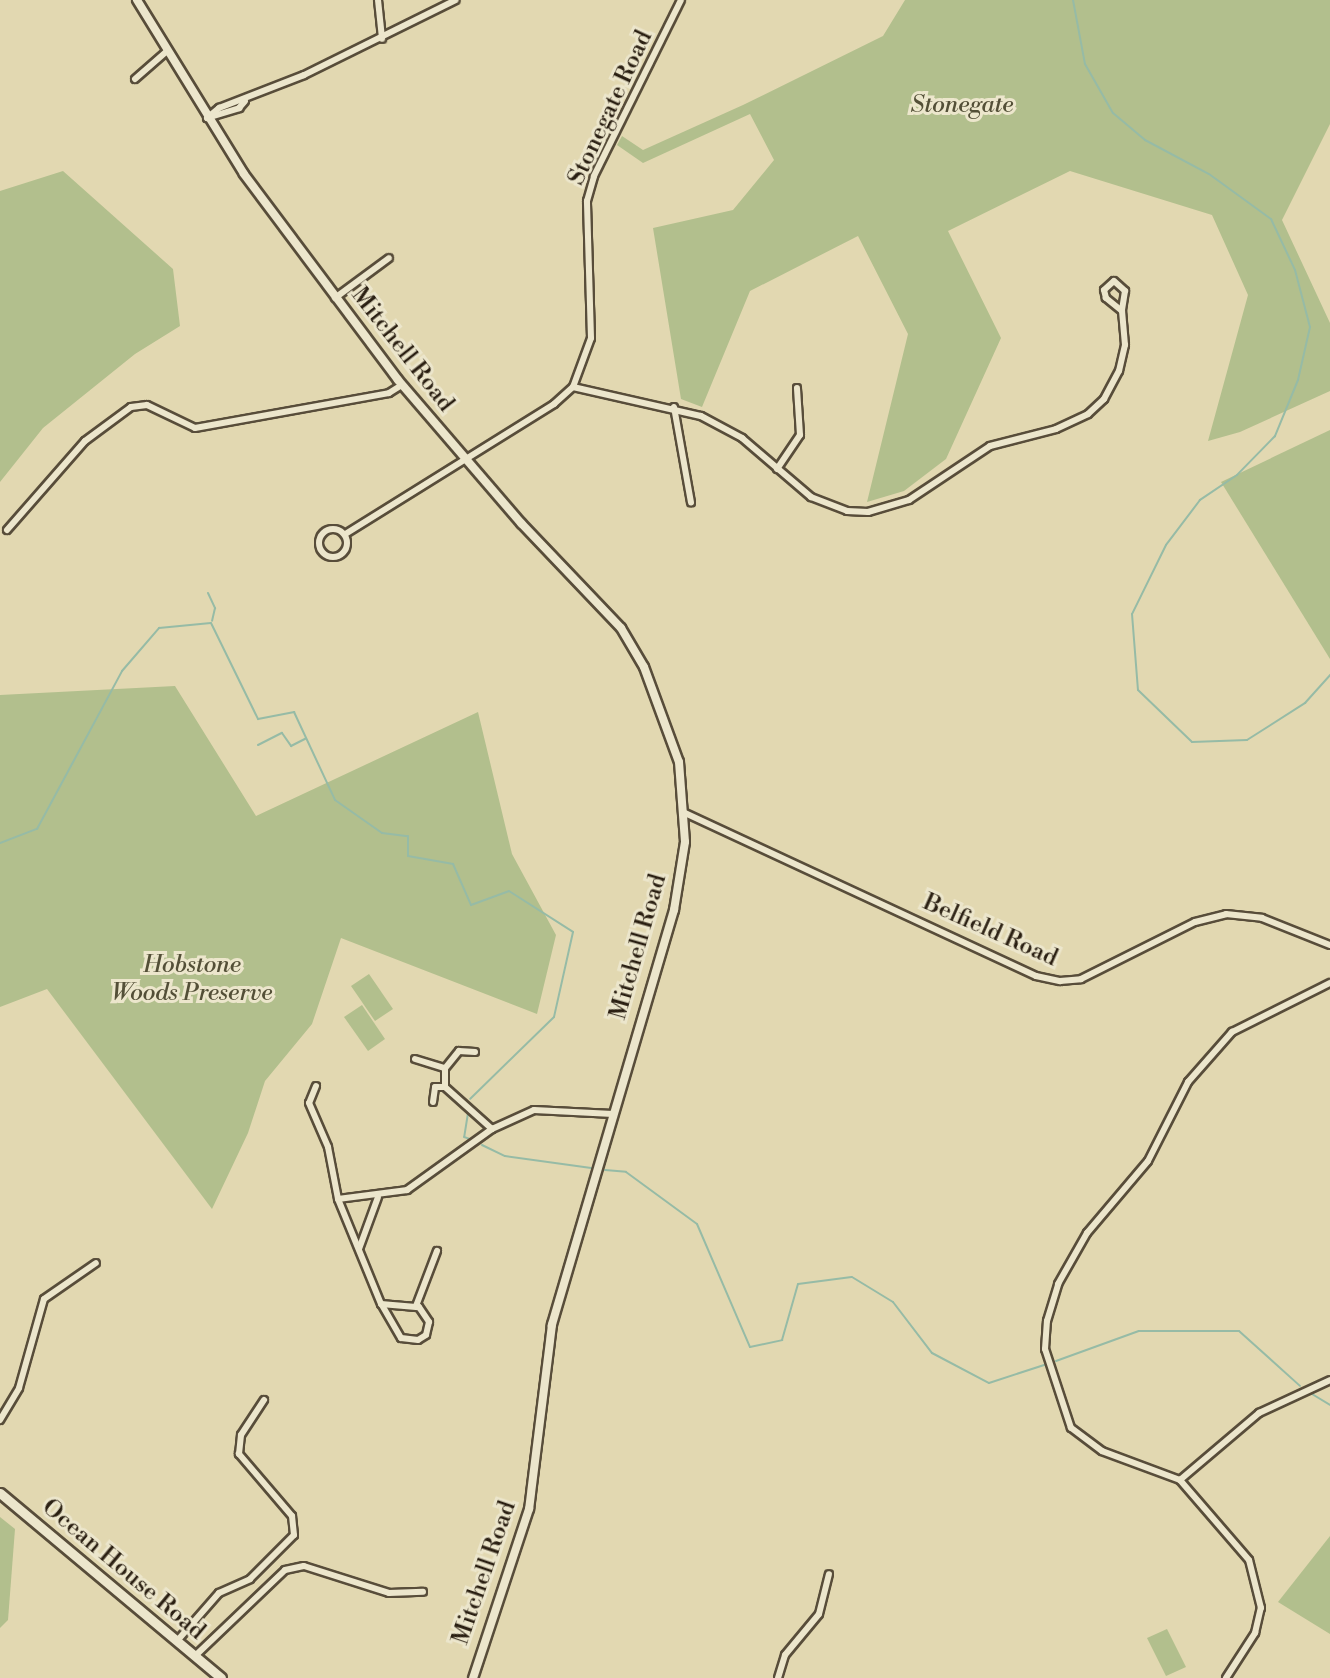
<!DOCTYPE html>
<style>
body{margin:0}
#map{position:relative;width:1330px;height:1678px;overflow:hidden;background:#e2d8b1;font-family:"Libre Bodoni",serif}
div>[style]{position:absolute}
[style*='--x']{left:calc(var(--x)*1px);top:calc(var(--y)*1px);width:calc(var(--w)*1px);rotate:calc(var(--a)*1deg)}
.green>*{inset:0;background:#b2bf8d}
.stream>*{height:2px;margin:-1px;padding:0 1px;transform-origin:1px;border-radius:1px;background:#96bba6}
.roads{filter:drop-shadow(2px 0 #584d3a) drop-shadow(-2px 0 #584d3a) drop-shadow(0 2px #584d3a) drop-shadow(0 -2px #584d3a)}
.minor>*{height:6px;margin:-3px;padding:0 3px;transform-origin:3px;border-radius:3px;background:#ece6cc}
.minor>.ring{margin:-3px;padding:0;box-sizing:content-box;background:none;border:6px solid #ece6cc;border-radius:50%}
.tertiary>*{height:8px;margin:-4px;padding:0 4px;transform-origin:4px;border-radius:4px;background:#ece6cc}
.secondary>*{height:9px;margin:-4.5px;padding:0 4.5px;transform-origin:4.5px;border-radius:4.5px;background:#ece6cc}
span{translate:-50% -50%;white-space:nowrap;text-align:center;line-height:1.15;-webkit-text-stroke:6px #ece6cc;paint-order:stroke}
.park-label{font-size:24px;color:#534f37;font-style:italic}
.street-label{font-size:24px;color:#2a1f12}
</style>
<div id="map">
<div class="green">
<i style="clip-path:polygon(905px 0,1330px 0,1330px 124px,1282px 220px,1330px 323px,1330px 391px,1240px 432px,1208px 441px,1248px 295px,1212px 215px,1070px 171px,948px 231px,1001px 338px,946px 459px,904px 491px,867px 502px,908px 334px,858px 236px,750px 291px,702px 407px,681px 399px,653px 228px,733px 210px,774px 160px,750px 114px,643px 163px,617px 145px,622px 136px,643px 150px,743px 105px,883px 36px)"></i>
<i style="clip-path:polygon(63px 171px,173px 269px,180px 326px,135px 354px,43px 428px,0 482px,0 191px)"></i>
<i style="clip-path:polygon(1330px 430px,1330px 659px,1221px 482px)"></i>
<i style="clip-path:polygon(175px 686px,256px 816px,478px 712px,512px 854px,556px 935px,537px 1014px,341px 938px,312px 1024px,265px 1081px,248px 1133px,212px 1209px,47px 989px,0 1007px,0 695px)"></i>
<i style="clip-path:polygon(369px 974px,393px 1009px,375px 1021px,351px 986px)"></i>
<i style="clip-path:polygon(362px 1005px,385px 1039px,368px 1051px,344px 1017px)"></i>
<i style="clip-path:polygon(0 1517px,15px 1529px,8px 1620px,0 1628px)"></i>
<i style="clip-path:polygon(1330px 1536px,1330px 1634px,1278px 1602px)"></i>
<i style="clip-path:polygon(1167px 1629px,1186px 1667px,1166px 1676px,1147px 1638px)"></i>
</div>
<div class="stream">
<i style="--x:1073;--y:0;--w:65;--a:79.4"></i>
<i style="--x:1085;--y:64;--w:56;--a:60.3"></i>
<i style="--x:1113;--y:113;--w:42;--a:40.2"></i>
<i style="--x:1145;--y:140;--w:72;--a:28"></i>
<i style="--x:1209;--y:174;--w:77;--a:36"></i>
<i style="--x:1271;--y:219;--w:56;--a:64.8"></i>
<i style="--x:1295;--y:270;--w:59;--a:75.3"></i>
<i style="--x:1310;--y:327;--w:54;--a:102.8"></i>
<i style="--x:1298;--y:380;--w:61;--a:112.3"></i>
<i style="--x:1275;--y:436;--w:54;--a:134.3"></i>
<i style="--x:1237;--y:475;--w:45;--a:146"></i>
<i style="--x:1200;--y:500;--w:56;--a:127.1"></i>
<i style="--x:1166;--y:545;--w:77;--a:116.2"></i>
<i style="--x:1132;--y:614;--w:76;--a:85.5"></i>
<i style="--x:1138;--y:690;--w:75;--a:43.9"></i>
<i style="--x:1192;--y:742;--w:55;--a:-2.1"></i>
<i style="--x:1247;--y:740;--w:69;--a:-32.5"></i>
<i style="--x:1305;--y:703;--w:38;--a:-48"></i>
<i style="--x:208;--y:593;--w:17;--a:65"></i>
<i style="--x:215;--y:608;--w:13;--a:103"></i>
<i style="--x:258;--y:745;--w:27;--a:-27"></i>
<i style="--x:282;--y:733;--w:16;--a:55"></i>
<i style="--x:291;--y:746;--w:16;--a:-27"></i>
<i style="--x:0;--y:843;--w:40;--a:-21"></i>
<i style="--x:37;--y:829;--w:179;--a:-61.7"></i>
<i style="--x:122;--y:671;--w:57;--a:-49.3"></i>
<i style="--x:159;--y:628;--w:52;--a:-5.5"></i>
<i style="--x:211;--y:623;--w:107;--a:63.9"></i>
<i style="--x:258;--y:719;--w:37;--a:-11"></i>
<i style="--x:294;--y:712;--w:97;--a:65"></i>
<i style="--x:335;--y:800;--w:57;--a:35.1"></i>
<i style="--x:382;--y:833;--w:26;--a:7"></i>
<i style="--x:408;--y:836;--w:20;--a:90"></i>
<i style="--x:408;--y:856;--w:46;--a:10.1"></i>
<i style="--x:453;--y:864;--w:45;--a:66.3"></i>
<i style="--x:471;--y:905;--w:40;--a:-20.2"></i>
<i style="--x:509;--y:891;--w:76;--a:32.6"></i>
<i style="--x:573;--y:932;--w:87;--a:102.6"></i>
<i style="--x:554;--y:1017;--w:117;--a:135.7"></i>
<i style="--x:468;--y:1113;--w:24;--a:99"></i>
<i style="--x:464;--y:1137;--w:6;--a:18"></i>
<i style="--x:482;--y:1145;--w:25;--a:26"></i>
<i style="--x:505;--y:1156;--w:87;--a:7.9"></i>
<i style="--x:605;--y:1170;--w:21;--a:5"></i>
<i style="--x:626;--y:1172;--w:88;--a:36.2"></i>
<i style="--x:697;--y:1224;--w:134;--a:66.7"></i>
<i style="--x:750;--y:1347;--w:33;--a:-12"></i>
<i style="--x:782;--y:1340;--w:58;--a:-74.1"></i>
<i style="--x:798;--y:1284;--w:54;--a:-7.4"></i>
<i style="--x:852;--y:1277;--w:48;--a:31.4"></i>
<i style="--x:893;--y:1302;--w:64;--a:52.6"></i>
<i style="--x:932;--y:1353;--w:64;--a:27.8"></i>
<i style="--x:989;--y:1383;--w:58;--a:-18.1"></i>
<i style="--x:1056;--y:1361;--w:88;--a:-19.9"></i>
<i style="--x:1139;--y:1331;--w:100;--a:0"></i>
<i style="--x:1239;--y:1331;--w:82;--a:42"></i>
<i style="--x:1312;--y:1394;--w:21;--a:31"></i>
</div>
<div class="roads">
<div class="minor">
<i style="--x:378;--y:0;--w:39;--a:84"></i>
<i style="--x:135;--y:79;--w:43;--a:-41.2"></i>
<i style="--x:207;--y:118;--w:16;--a:-40"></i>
<i style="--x:219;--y:108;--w:91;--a:-21.2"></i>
<i style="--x:304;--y:75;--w:169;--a:-26.3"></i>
<i style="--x:207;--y:118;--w:34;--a:-17"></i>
<i style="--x:239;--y:108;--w:9;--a:-49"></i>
<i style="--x:1114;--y:281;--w:15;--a:42"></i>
<i style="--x:1125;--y:291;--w:20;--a:99"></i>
<i style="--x:1122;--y:311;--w:21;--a:-141"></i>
<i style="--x:1106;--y:298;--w:8;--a:-104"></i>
<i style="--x:1104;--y:290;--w:13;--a:-42"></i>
<i style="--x:335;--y:298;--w:67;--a:-36.5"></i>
<i style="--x:573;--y:387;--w:131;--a:12.8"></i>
<i style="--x:701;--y:416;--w:47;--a:28.2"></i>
<i style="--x:742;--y:438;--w:91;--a:40.5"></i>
<i style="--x:811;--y:497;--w:39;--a:21"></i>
<i style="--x:847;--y:511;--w:21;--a:3"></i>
<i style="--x:868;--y:512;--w:43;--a:-16.3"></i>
<i style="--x:909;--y:500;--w:97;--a:-33.7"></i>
<i style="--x:990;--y:446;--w:68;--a:-14.4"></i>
<i style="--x:1056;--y:429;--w:35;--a:-25"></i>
<i style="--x:1088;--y:414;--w:22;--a:-43"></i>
<i style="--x:1104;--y:399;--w:32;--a:-62"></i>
<i style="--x:1119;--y:371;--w:27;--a:-77"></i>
<i style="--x:1125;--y:345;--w:34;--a:-95"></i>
<i style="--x:674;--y:407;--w:97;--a:79.9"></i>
<i style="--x:777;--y:469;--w:41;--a:-55.9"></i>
<i style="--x:800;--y:435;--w:47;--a:-93.7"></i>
<i class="ring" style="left:319px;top:529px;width:22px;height:22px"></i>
<i style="--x:7;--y:530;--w:118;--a:-48.8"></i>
<i style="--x:85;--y:441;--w:57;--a:-36.5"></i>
<i style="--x:131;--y:407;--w:16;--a:-7"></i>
<i style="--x:147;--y:405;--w:53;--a:25.6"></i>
<i style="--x:195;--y:428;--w:197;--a:-10.2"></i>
<i style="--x:389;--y:393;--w:15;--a:-32"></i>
<i style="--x:347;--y:533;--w:244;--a:-31.9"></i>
<i style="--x:554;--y:404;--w:25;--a:-42"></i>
<i style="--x:573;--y:387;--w:52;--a:-69.8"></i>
<i style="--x:591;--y:338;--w:137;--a:-91.7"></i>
<i style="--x:587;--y:201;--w:26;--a:-74"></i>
<i style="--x:594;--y:176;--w:196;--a:-63.7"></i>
<i style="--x:685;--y:813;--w:387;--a:24.9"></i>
<i style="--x:1036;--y:976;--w:25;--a:12"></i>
<i style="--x:1060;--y:981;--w:21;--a:-5"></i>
<i style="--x:1081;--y:979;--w:127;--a:-26.6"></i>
<i style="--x:1195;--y:922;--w:32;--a:-14"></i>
<i style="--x:1226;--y:914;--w:36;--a:6"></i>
<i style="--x:1262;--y:918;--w:73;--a:21.7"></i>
<i style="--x:475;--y:1052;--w:16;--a:-176"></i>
<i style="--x:459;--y:1051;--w:22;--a:129"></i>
<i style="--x:445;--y:1068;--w:19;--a:90"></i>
<i style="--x:445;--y:1087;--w:63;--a:41.8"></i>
<i style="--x:415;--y:1059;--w:31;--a:17"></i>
<i style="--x:316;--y:1086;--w:18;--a:112"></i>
<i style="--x:309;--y:1103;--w:48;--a:66.6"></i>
<i style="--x:328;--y:1147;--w:53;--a:79.1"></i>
<i style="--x:338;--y:1199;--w:113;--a:67.7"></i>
<i style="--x:381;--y:1304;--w:38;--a:5"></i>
<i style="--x:419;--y:1307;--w:18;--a:56"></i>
<i style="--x:429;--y:1322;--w:13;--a:103"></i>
<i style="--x:426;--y:1335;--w:9;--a:148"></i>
<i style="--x:418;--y:1340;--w:17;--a:-173"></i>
<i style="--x:401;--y:1338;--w:39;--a:-120"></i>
<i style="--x:433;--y:1102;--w:15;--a:-82"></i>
<i style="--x:435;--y:1087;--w:10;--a:0"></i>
<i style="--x:338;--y:1199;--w:70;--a:-7.4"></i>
<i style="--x:407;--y:1190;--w:105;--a:-35.7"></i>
<i style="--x:492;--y:1129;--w:46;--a:-24.3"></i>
<i style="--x:534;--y:1110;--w:79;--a:2.9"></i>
<i style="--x:359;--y:1249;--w:55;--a:-69.9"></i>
<i style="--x:416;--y:1306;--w:59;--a:-69.1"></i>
<i style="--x:0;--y:1420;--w:37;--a:-59"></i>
<i style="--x:19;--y:1388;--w:92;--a:-74.3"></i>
<i style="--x:44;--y:1299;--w:63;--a:-34.7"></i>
<i style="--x:1180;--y:1480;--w:104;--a:-40.3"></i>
<i style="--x:1259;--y:1413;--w:78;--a:-24.9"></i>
<i style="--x:177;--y:1641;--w:64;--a:-48.8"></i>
<i style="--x:219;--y:1593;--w:34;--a:-24"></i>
<i style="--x:250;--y:1579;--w:62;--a:-45"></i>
<i style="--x:294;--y:1535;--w:19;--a:-96"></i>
<i style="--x:292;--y:1516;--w:82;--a:-130.5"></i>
<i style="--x:239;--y:1454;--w:19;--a:-84"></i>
<i style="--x:241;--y:1435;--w:42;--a:-56.7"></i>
<i style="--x:195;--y:1656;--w:124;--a:-43.7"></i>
<i style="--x:285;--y:1570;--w:19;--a:-12"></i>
<i style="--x:304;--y:1566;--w:89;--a:17.6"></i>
<i style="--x:389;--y:1593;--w:34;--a:-2"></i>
<i style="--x:778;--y:1678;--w:24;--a:-73"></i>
<i style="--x:785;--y:1655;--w:53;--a:-50.3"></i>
<i style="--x:819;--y:1614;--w:41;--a:-76"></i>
<i style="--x:1226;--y:1678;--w:54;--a:-57.2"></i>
<i style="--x:1255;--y:1633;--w:26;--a:-77"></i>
<i style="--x:1261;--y:1608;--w:49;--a:-104"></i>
<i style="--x:1249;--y:1560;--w:106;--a:-130.8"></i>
<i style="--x:1180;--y:1480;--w:83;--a:-159.6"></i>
<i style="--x:1102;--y:1451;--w:39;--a:-143"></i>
<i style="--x:1071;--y:1428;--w:83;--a:-108.2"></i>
<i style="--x:1045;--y:1349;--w:28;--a:-86"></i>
<i style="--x:1047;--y:1321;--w:39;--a:-73"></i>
<i style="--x:1058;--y:1284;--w:59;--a:-60.4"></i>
<i style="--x:1087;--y:1233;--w:94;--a:-49.7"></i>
<i style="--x:1148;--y:1161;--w:89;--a:-63.1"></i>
<i style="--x:1188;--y:1082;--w:67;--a:-48.7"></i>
<i style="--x:1232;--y:1032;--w:110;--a:-26.6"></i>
</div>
<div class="tertiary">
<i style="--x:137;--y:0;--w:204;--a:58.4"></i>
<i style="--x:244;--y:174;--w:257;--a:53.2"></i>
<i style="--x:398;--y:380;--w:189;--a:49.3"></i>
<i style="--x:521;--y:523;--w:145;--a:46.4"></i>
<i style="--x:621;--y:628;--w:45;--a:59.5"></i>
<i style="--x:644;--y:667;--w:101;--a:69.8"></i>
<i style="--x:679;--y:762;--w:80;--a:85.7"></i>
<i style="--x:685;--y:842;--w:69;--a:99.2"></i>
<i style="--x:674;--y:910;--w:433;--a:106.4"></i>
<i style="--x:552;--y:1325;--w:185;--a:97.1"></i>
<i style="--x:529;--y:1509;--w:178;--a:108.3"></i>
</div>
<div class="secondary">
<i style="--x:0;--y:1493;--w:288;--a:39.9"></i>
</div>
</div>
<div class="park-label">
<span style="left:962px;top:106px">Stonegate</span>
<span style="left:192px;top:980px">Hobstone<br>Woods Preserve</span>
</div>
<div class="street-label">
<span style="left:611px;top:108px;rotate:-65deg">Stonegate Road</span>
<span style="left:402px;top:350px;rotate:52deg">Mitchell Road</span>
<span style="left:990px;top:931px;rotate:24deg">Belfield Road</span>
<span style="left:639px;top:947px;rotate:-74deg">Mitchell Road</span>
<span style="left:123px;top:1570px;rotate:40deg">Ocean House Road</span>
<span style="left:485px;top:1573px;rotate:-71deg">Mitchell Road</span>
</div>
</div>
